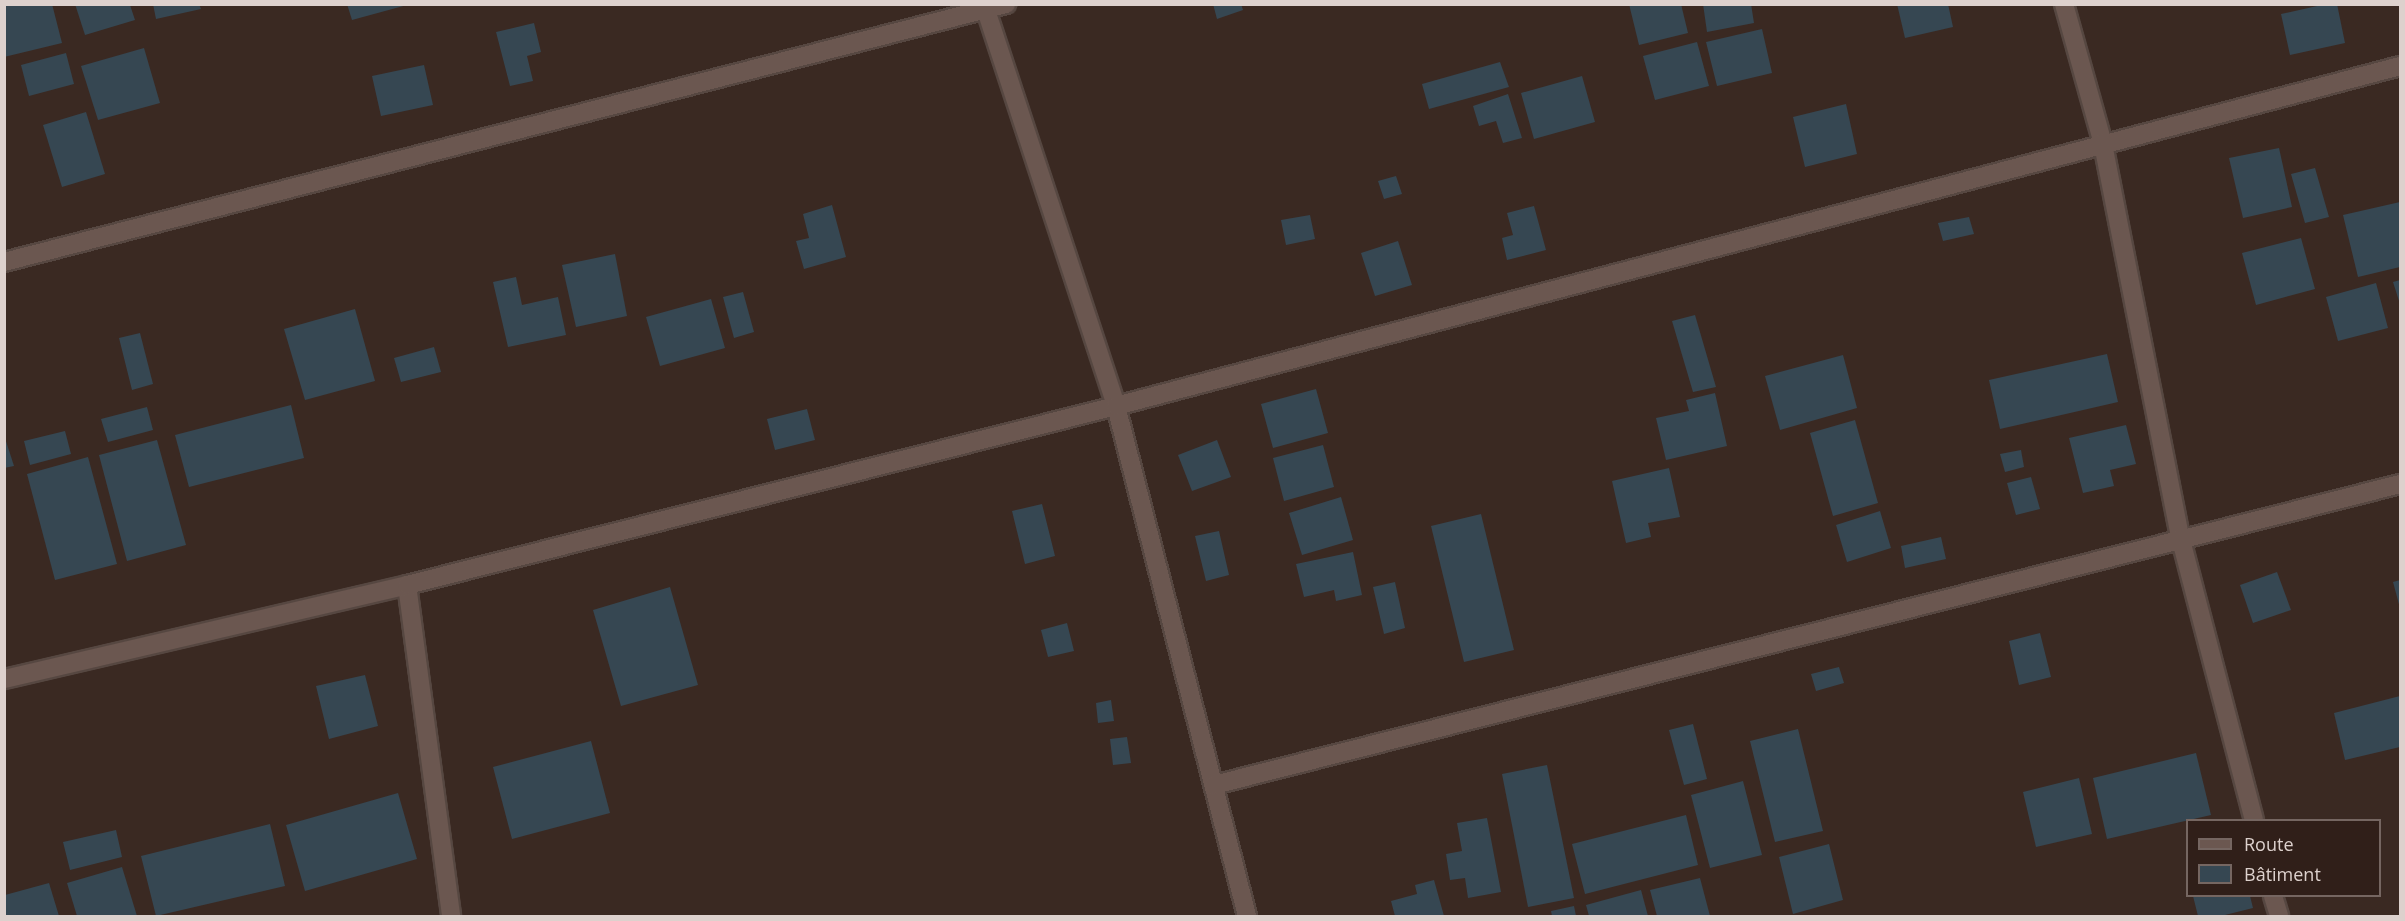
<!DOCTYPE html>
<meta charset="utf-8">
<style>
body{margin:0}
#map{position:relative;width:2405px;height:921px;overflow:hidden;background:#3a2922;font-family:"Open Sans",sans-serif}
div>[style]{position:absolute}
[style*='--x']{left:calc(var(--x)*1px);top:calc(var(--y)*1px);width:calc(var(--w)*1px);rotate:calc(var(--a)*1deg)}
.building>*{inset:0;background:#364752}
.roads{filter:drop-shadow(2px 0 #564741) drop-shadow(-2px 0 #564741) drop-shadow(0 2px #564741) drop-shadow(0 -2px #564741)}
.street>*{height:18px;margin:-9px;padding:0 9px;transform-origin:9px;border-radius:9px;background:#6b5750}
span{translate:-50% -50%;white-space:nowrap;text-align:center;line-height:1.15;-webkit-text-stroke:6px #301f19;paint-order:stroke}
.frame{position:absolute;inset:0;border:6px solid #ddd1cd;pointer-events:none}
.legend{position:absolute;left:2186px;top:819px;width:195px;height:78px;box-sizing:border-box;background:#301f19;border:2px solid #756661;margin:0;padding:8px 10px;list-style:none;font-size:18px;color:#ddd1cd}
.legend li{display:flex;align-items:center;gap:12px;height:30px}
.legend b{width:30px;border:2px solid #756661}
</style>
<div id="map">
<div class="building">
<i style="clip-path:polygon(4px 4px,52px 4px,62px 43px,4px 57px)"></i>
<i style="clip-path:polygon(75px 4px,130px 5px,135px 20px,85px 35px)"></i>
<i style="clip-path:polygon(153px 4px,199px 4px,201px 9px,156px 19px)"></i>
<i style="clip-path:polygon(347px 4px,407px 4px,407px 5px,352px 20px)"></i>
<i style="clip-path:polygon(1213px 4px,1241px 4px,1243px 10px,1217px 19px)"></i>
<i style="clip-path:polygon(1629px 4px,1681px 4px,1688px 33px,1639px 45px)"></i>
<i style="clip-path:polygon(1703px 4px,1751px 4px,1754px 23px,1707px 32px)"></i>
<i style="clip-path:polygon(1897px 4px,1948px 4px,1953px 27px,1905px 38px)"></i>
<i style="clip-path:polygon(2326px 4px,2337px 4px,2345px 43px,2290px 55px,2281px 14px)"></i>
<i style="clip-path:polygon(534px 23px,541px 52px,527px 56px,533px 81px,510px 86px,496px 32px)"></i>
<i style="clip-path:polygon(1762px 29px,1772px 73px,1717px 86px,1706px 42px)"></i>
<i style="clip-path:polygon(1697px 42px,1709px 86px,1655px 100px,1643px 56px)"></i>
<i style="clip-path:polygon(144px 48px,160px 103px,98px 120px,81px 66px)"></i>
<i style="clip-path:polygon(66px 53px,74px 84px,29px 96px,21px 65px)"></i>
<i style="clip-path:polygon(1500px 62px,1509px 87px,1429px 109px,1422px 84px)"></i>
<i style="clip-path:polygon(424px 65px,433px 105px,381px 116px,372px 76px)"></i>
<i style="clip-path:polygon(1582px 76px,1595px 122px,1534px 139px,1521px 93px)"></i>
<i style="clip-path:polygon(1508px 94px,1522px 138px,1503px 143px,1496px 121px,1479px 126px,1473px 106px)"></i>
<i style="clip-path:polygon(1846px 104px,1857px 154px,1805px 167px,1793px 117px)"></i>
<i style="clip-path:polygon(86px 112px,105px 174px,62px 187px,43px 125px)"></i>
<i style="clip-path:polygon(2279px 148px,2292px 207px,2243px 218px,2229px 158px)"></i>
<i style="clip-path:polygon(2315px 168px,2329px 217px,2305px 223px,2291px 174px)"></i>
<i style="clip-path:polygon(1396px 176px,1402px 194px,1384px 199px,1378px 181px)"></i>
<i style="clip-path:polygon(2400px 202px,2400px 267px,2358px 277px,2343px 215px)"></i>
<i style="clip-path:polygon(832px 205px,846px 257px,804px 269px,796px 241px,809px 238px,803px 214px)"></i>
<i style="clip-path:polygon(1534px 206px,1546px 250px,1507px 260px,1502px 238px,1513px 235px,1507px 213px)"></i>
<i style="clip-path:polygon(1310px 215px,1315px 239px,1286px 245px,1281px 220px)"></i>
<i style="clip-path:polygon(1969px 217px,1974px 234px,1943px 241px,1938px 223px)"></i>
<i style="clip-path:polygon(2301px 238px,2315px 289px,2256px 305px,2242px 253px)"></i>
<i style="clip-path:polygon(1398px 241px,1412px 285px,1375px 296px,1361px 253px)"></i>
<i style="clip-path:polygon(615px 254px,627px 316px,576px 327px,562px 265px)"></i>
<i style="clip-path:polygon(516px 277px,522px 305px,558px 297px,566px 335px,508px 347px,493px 282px)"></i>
<i style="clip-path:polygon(2400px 280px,2400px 304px,2393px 282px)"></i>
<i style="clip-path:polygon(2376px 283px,2388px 328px,2338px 341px,2326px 297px)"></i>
<i style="clip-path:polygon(743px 292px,754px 332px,734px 338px,723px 297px)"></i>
<i style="clip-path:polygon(711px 299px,725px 348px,660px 366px,646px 317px)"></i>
<i style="clip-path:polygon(355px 309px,375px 381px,305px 400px,284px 329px)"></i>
<i style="clip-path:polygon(1695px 315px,1716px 387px,1693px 392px,1672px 321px)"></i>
<i style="clip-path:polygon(140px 333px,153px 384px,132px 390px,119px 338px)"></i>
<i style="clip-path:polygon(434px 347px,441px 372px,401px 382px,394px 358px)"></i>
<i style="clip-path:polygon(2107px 354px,2118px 402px,2000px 429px,1989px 380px)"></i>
<i style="clip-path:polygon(1843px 355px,1857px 408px,1780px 430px,1765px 376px)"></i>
<i style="clip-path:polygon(1316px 389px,1328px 433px,1273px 448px,1261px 404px)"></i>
<i style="clip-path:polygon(1715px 393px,1727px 446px,1666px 460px,1656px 418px,1689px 411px,1686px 400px)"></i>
<i style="clip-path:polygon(291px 405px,304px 458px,189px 487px,175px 435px)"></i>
<i style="clip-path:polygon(147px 407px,153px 430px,108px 442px,101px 419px)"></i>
<i style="clip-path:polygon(807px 409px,815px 440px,775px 450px,767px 419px)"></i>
<i style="clip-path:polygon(1855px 420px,1878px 503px,1833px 516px,1810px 433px)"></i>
<i style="clip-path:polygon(2126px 425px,2136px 464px,2110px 470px,2114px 486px,2083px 493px,2069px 438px)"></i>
<i style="clip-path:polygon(65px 431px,71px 454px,30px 465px,24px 441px)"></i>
<i style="clip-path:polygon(4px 435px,14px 466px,4px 468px)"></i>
<i style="clip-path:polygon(157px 440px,186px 545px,127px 561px,99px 455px)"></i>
<i style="clip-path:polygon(1217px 440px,1231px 477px,1192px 491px,1178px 455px)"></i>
<i style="clip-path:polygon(1323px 445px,1334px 487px,1284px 501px,1273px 458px)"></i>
<i style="clip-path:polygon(2021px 450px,2024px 467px,2005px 472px,2000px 454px)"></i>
<i style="clip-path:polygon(88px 457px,117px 564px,55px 580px,27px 474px)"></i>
<i style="clip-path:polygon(1669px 468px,1680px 517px,1648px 523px,1651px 537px,1626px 543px,1612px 481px)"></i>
<i style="clip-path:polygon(2031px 477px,2040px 509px,2016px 515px,2007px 483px)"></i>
<i style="clip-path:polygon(1341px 497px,1353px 540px,1302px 555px,1289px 513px)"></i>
<i style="clip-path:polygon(1042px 504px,1055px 556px,1025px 564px,1012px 511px)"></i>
<i style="clip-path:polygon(1880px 511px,1891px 548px,1847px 562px,1836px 525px)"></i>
<i style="clip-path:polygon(1481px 514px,1514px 650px,1464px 662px,1431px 526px)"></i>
<i style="clip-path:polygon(1219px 531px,1229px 575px,1206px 581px,1195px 536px)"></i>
<i style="clip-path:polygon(1941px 537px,1946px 559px,1905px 568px,1901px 546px)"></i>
<i style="clip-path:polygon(1353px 552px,1362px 595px,1336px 601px,1334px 590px,1304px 597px,1296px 564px)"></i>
<i style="clip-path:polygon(2277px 572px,2291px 610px,2253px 623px,2240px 585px)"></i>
<i style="clip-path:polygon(2400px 580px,2400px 608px,2393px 582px)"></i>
<i style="clip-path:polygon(1395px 582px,1405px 628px,1384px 634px,1373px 587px)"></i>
<i style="clip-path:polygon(670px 587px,698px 685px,621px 706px,593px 610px)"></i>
<i style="clip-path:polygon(1067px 623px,1074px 651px,1048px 657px,1041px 630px)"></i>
<i style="clip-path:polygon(2040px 633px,2051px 677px,2019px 685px,2009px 641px)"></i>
<i style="clip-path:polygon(1839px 667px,1844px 683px,1816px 691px,1811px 674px)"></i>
<i style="clip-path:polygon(365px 675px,378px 726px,329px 739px,316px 686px)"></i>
<i style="clip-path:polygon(2400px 696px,2400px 747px,2345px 760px,2334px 713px)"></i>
<i style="clip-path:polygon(1111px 700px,1114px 721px,1098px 723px,1096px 703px)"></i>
<i style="clip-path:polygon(1693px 724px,1707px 779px,1684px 785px,1669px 730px)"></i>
<i style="clip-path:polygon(1798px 729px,1823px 831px,1775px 842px,1750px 741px)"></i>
<i style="clip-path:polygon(1127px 737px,1131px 763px,1113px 765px,1110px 739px)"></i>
<i style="clip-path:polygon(591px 741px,610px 813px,512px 839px,493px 767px)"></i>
<i style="clip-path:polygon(2196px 753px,2211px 815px,2107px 839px,2093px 778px)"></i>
<i style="clip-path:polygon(1547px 765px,1574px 898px,1528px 907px,1502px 774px)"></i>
<i style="clip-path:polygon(2079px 778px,2092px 834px,2036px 847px,2023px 792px)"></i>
<i style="clip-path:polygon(1743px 781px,1762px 855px,1710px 868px,1691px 795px)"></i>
<i style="clip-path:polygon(398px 793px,417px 859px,305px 891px,286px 825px)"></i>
<i style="clip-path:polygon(1686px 815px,1698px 865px,1585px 894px,1572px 844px)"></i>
<i style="clip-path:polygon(1487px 818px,1501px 892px,1468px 898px,1465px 878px,1450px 880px,1446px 854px,1462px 851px,1457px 823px)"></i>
<i style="clip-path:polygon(270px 824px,285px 886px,156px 916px,141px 856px)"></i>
<i style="clip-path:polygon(116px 830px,122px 857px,70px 870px,63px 842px)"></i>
<i style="clip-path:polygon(1829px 844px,1843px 900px,1793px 914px,1779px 857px)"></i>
<i style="clip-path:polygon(122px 867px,137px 916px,77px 916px,67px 883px)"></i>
<i style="clip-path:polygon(1700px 878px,1710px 916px,1657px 916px,1650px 890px)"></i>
<i style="clip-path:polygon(1434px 880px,1444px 916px,1395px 916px,1391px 901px,1417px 894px,1415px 885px)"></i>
<i style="clip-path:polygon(49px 883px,59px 916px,5px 916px,5px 895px)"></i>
<i style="clip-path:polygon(1641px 890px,1648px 916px,1589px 916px,1586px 905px)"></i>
<i style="clip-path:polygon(2193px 896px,2250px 896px,2253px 908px,2221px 916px,2198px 916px)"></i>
<i style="clip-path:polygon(1574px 906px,1576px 916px,1552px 916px,1551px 911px)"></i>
</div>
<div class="roads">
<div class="street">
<i style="--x:984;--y:4;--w:423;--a:71.8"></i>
<i style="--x:1116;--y:406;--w:527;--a:75.59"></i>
<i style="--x:2064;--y:4;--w:145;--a:74.4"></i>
<i style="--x:2103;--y:144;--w:404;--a:78.9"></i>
<i style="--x:2181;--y:540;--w:289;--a:75.4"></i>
<i style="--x:4;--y:262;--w:1035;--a:-14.44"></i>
<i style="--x:407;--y:585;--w:334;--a:82.4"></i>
<i style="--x:4;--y:679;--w:414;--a:-13.1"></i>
<i style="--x:407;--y:585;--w:731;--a:-14.17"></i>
<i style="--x:1116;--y:406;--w:1328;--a:-14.83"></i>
<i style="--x:1214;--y:785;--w:1224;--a:-14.24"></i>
<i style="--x:2273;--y:896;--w:21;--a:73"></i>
</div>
</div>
<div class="frame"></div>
<ul class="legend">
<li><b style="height:8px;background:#6b5750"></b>Route</li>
<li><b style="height:16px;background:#364752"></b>Bâtiment</li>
</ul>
</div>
